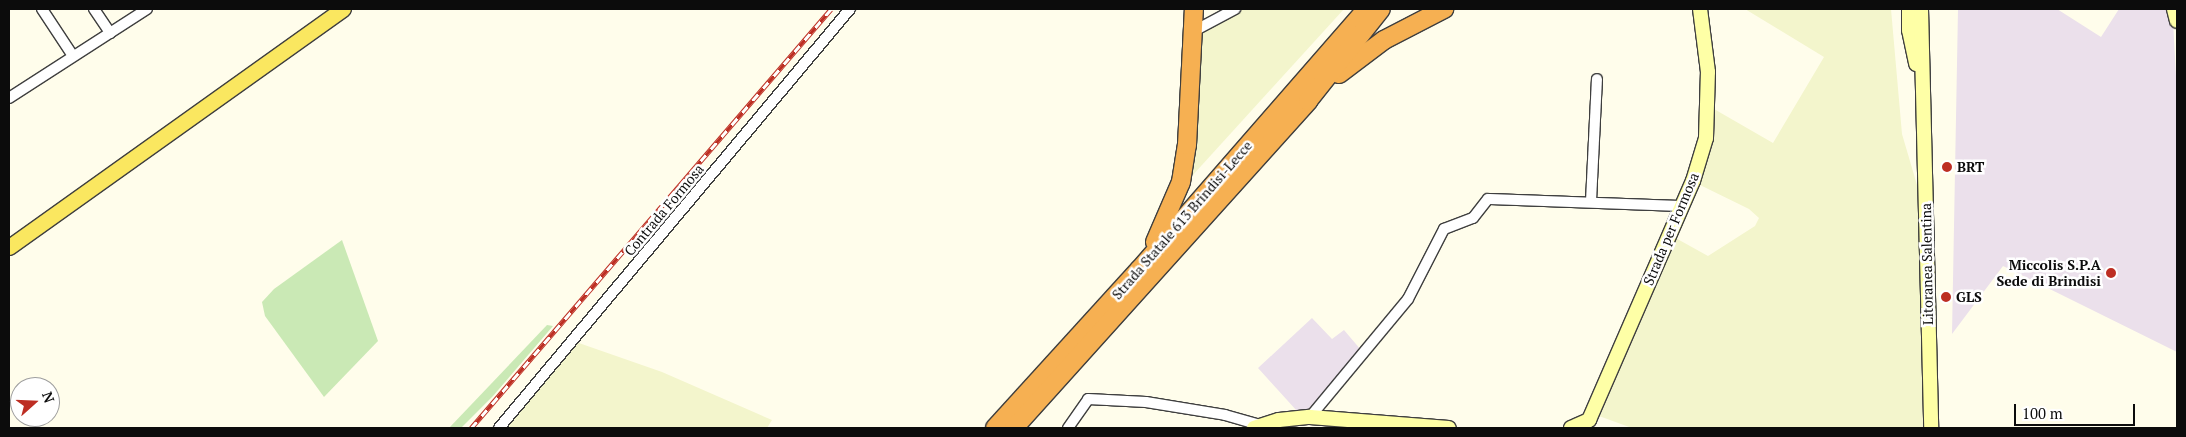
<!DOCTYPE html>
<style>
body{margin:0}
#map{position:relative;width:2186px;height:437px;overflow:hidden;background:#fffdeb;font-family:"PT Serif",serif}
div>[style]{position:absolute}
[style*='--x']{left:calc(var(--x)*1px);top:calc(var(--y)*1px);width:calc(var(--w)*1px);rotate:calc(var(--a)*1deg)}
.industrial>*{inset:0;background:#ebe0eb}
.farmland>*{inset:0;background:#f3f5cc}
.green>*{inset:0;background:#cae9b5}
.roads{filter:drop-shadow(1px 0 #3f3f3f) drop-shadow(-1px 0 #3f3f3f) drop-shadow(0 1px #3f3f3f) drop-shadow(0 -1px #3f3f3f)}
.street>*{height:10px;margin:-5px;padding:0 5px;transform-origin:5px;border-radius:5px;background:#fff}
.secondary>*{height:14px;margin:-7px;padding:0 7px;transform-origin:7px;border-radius:7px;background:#feffa6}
.primary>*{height:15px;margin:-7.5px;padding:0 7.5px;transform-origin:7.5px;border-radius:7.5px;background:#fae760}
.highway>*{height:18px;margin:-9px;padding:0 9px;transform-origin:9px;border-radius:9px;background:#f6b052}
.rail>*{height:4.5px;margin-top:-2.25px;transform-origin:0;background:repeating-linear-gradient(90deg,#fff 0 8px,#bd2e23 0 16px);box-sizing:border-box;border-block:1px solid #bd2e23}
.dots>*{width:14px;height:14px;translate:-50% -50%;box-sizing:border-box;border:2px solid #fff;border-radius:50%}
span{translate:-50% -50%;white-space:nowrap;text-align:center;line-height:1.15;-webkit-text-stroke:5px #fff;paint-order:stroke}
.poi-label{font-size:14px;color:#0c0c0c;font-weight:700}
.left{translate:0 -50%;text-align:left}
.right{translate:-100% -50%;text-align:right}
.street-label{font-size:14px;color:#0c0c0c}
.frame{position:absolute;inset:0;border:10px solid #0c0c0c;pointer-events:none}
.north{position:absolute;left:10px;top:377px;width:50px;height:50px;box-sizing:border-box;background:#fff;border:1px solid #9e9e9e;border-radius:50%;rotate:70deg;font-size:14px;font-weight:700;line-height:20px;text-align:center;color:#0c0c0c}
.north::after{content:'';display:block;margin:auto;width:18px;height:22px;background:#bd2e23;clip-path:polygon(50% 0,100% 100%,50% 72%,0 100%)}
.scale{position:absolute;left:2014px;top:404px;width:121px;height:22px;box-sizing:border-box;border:2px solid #0c0c0c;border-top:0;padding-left:6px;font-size:15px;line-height:18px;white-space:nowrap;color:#0c0c0c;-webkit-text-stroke:4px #fff;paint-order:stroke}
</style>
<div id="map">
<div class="industrial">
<i style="clip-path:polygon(1958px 9px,2057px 9px,2101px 37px,2119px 9px,2168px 9px,2173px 21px,2177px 94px,2177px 352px,2003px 266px,1952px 334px)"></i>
<i style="clip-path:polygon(1312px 318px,1332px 339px,1344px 330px,1361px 350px,1310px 409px,1297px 411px,1258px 368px)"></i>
</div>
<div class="farmland">
<i style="clip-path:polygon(1234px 9px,1344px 9px,1192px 176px,1196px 33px)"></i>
<i style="clip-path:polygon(1745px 9px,1891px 9px,1902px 134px,1917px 185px,1923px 230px,1923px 428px,1632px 428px,1599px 416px,1598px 409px,1672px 236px,1708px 256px,1755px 226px,1759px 218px,1749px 209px,1698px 184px,1714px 109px,1773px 143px,1824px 57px)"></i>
<i style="clip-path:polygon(576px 342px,662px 372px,772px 420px,767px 428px,501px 428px)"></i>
</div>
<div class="green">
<i style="clip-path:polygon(342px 240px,378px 341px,324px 397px,265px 316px,262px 302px,274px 289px)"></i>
<i style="clip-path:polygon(547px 325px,553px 326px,493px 396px,461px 428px,449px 428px)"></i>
</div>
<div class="roads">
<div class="street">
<i style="--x:42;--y:9;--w:56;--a:56.6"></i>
<i style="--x:94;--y:9;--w:29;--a:56"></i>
<i style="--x:1192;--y:32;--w:49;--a:-28.1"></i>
<i style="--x:9;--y:98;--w:164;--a:-32.8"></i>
<i style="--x:1591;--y:201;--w:122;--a:-87.2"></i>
<i style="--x:1310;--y:417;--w:153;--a:-50.3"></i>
<i style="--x:1408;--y:299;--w:79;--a:-62.8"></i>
<i style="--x:1444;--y:229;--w:31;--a:-21"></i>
<i style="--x:1473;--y:218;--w:24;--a:-52"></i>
<i style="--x:1488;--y:199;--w:194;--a:2.1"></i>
<i style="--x:499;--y:428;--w:547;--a:-50.05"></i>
<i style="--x:1068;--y:428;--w:35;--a:-55"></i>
<i style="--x:1088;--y:399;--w:58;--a:3"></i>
<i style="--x:1146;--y:402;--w:80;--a:9.3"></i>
<i style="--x:1225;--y:415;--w:35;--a:16"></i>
</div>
<div class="secondary">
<i style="--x:1909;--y:9;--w:21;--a:90"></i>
<i style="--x:1909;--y:30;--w:35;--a:78"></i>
<i style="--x:1921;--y:9;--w:419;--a:88.6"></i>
<i style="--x:2174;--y:9;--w:12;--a:76"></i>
<i style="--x:1254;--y:428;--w:26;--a:-18"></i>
<i style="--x:1279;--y:420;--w:31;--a:-6"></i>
<i style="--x:1310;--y:417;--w:139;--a:4.5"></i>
<i style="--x:1571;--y:428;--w:20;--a:-24"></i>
<i style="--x:1589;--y:420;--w:261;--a:-66.5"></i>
<i style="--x:1693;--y:181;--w:45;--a:-73.2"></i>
<i style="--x:1706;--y:138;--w:66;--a:-88.3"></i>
<i style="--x:1708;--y:72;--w:64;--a:-97.2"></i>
</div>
<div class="primary">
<i style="--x:9;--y:247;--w:410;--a:-35.5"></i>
</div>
<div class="highway">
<i style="--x:1339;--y:74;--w:56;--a:-37.1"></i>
<i style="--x:1384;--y:40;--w:68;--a:-27.3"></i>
<i style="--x:1155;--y:242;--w:65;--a:-66.6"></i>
<i style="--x:1181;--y:182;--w:37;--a:-81"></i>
<i style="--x:1187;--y:145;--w:136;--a:-87.1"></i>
<i style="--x:995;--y:428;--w:214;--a:-47.7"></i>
<i style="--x:1139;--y:270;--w:347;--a:-48.9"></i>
<i style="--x:1014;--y:428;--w:440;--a:-48"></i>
<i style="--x:1308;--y:101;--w:117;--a:-51.6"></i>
</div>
</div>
<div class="rail">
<i style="--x:471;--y:428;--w:552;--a:-49.33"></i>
</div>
<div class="dots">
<i style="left:1947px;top:167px;background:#bd2e23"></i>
<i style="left:2111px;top:273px;background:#bd2e23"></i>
<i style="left:1946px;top:297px;background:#bd2e23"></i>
</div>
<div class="poi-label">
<span class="left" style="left:1957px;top:167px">BRT</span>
<span class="right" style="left:2101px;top:273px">Miccolis S.P.A<br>Sede di Brindisi</span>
<span class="left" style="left:1956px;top:297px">GLS</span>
</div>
<div class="street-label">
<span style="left:664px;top:210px;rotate:-50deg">Contrada Formosa</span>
<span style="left:1182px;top:220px;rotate:-49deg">Strada Statale 613 Brindisi-Lecce</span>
<span style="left:1671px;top:229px;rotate:-67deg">Strada per Formosa</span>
<span style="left:1927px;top:264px;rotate:-91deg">Litoranea Salentina</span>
</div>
<div class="frame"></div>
<div class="north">N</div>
<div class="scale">100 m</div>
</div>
